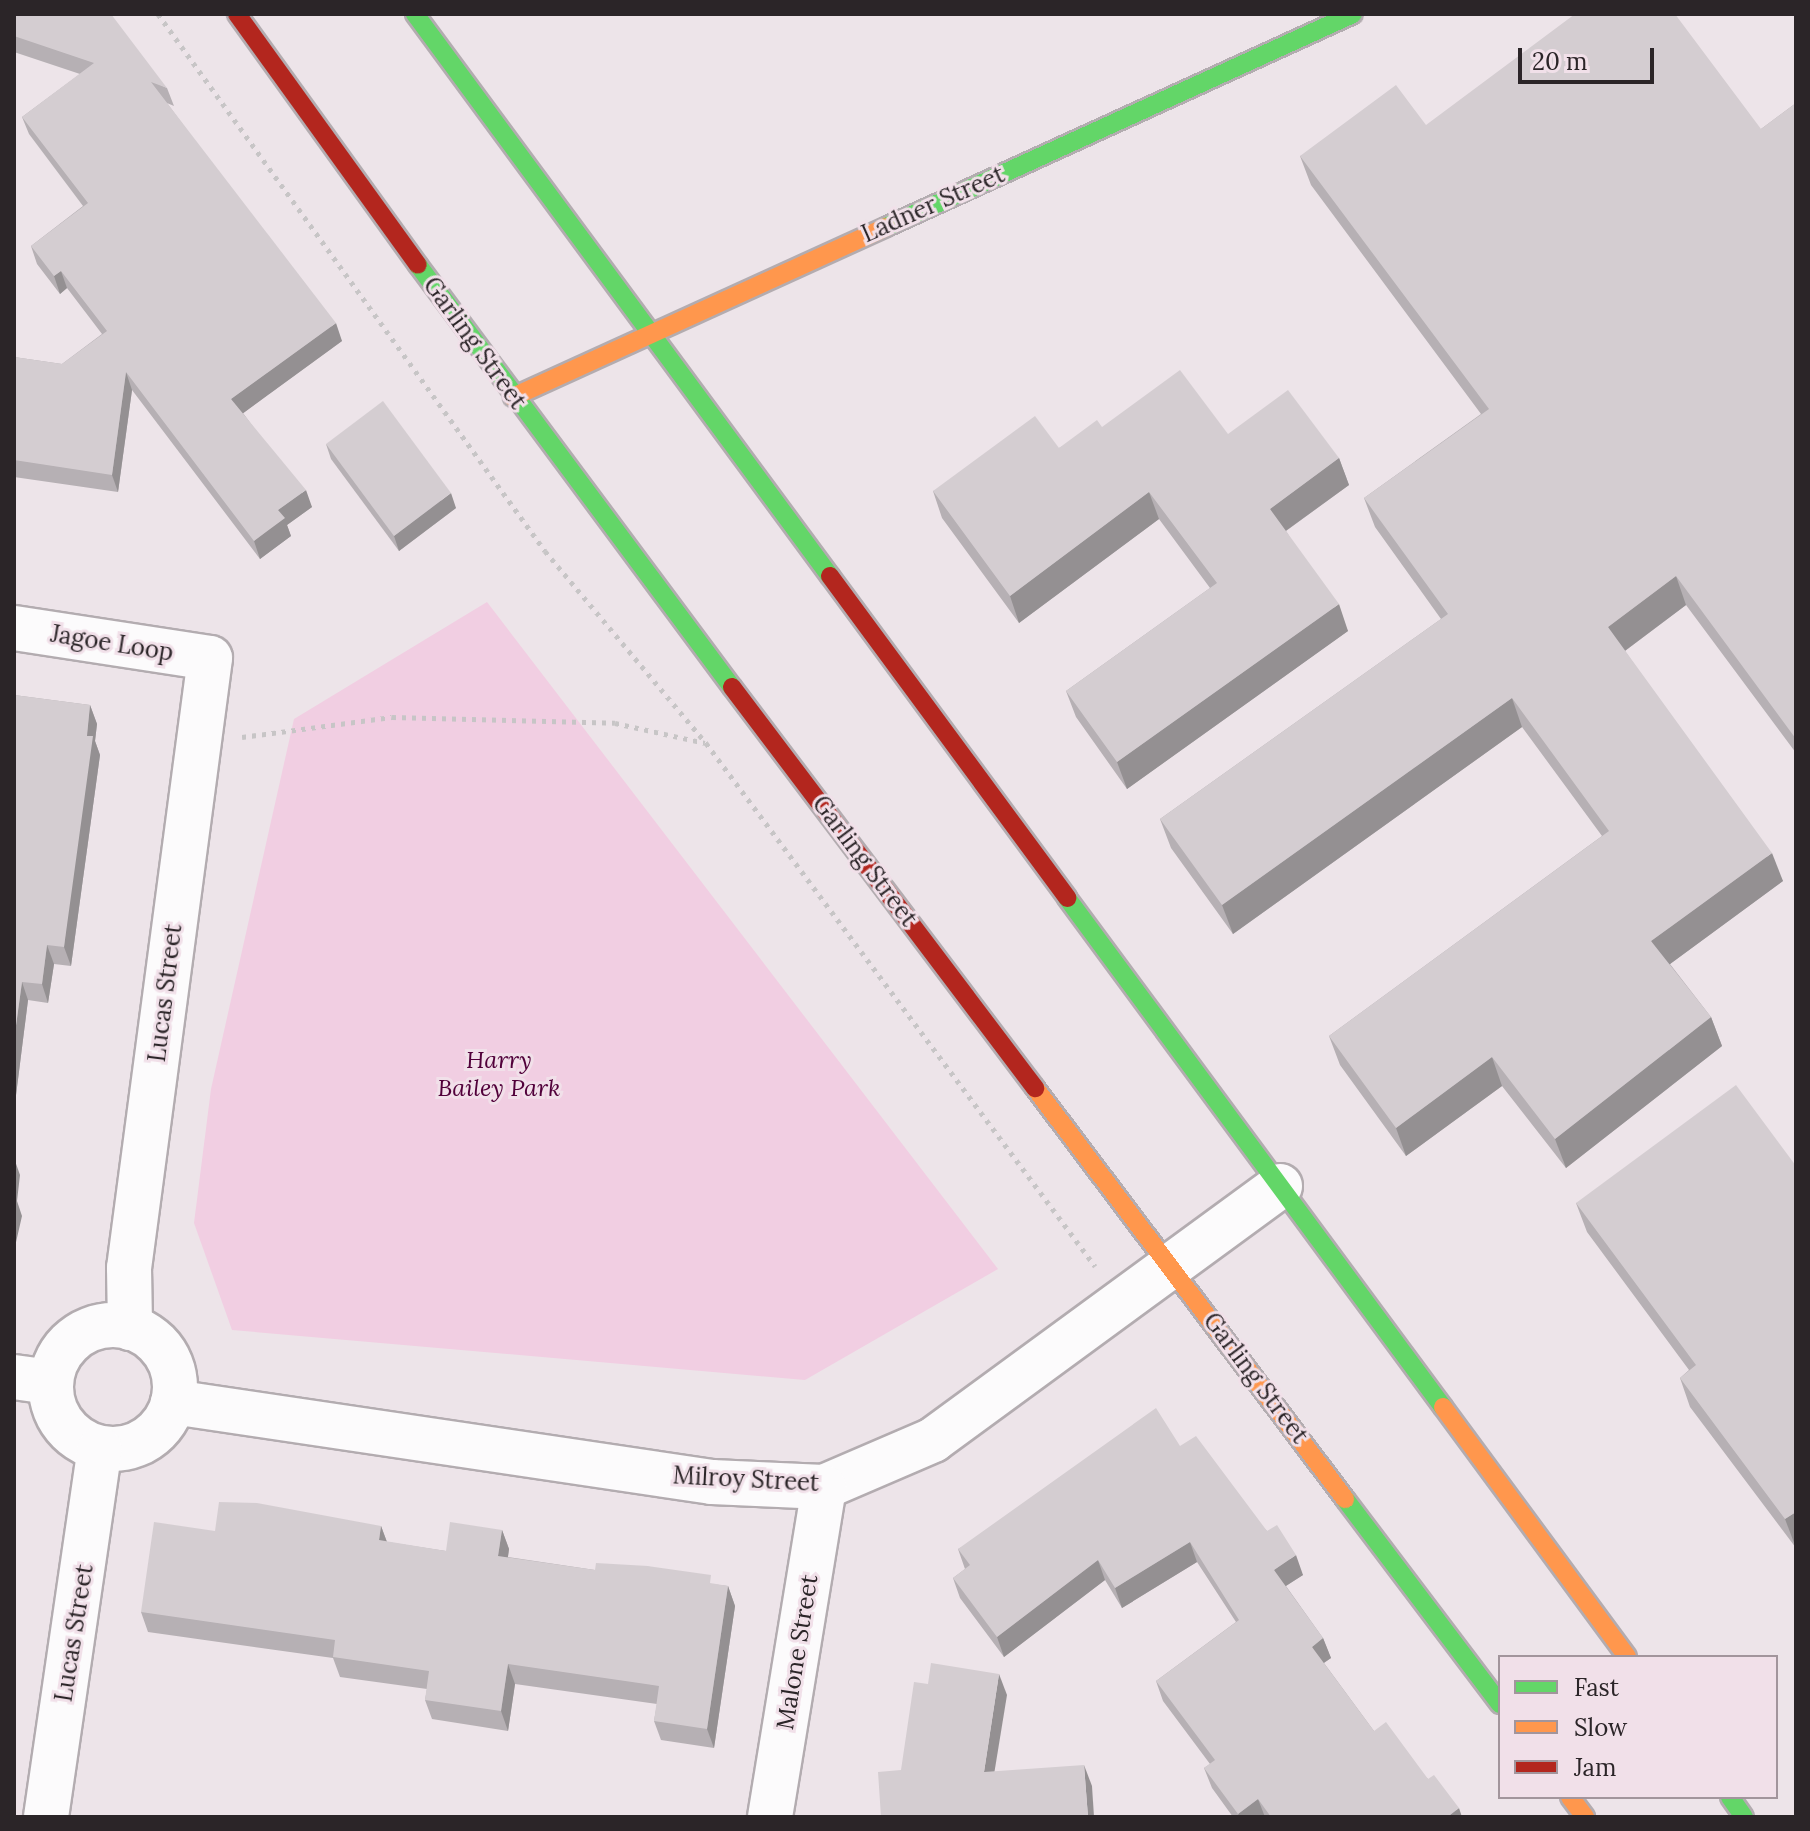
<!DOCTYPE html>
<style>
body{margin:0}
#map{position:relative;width:1810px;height:1831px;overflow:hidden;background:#ede4e9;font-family:Lora,serif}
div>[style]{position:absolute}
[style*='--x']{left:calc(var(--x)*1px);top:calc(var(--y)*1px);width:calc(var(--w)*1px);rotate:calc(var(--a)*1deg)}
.green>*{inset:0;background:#f1cee2}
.path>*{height:5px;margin-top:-2.5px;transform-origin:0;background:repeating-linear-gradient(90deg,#c7c5c6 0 4px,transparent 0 10px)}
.roads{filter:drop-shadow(2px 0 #b3acb0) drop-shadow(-2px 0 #b3acb0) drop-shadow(0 2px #b3acb0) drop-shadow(0 -2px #b3acb0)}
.street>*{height:44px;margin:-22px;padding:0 22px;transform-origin:22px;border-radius:22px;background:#fcfbfc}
.street>.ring{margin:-22px;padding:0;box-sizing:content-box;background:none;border:44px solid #fcfbfc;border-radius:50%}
.fast>*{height:18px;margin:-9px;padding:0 9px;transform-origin:9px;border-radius:9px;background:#63d668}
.slow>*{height:18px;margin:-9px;padding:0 9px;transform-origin:9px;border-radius:9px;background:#ff974d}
.jam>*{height:18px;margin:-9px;padding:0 9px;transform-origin:9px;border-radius:9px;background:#b3261e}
.wall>*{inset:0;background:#b6b0b4}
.shaded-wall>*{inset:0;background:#949092}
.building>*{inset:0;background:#d4cdd1}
span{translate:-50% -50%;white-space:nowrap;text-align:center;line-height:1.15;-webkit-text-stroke:6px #f1e0e9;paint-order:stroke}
.street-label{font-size:24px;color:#2b2528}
.park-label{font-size:24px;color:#51003a;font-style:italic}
.frame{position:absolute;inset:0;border:16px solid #2b2528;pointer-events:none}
.legend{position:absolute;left:1498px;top:1655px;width:280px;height:144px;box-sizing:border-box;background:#f1e0e9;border:2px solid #a2959c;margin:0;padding:10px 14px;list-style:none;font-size:24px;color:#2b2528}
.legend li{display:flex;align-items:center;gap:16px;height:40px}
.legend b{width:40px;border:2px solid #a2959c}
.scale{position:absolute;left:1518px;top:48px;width:136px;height:36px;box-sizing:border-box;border:4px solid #2b2528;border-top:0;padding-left:10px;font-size:24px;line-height:28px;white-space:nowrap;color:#2b2528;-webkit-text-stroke:6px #f1e0e9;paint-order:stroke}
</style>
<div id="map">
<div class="green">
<i style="clip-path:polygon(487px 602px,998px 1269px,805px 1380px,232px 1330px,194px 1223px,211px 1089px,294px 719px)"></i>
</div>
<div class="path">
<i style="--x:158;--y:14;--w:662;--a:54.22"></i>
<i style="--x:545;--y:551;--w:251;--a:50"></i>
<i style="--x:706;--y:743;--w:652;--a:53.36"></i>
<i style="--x:242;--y:737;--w:151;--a:-7.6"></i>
<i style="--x:392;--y:717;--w:223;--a:1.5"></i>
<i style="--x:615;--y:723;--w:92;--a:12.5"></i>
</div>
<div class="roads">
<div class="street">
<i style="--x:14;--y:628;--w:198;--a:8.7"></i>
<i style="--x:210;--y:658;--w:615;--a:97.56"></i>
<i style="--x:129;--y:1268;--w:60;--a:89"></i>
<i class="ring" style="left:51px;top:1325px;width:80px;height:80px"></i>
<i style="--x:14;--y:1377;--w:37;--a:8"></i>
<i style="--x:173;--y:1402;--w:545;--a:8.44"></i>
<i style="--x:712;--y:1482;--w:112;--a:2.6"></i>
<i style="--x:824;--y:1487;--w:119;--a:-23.3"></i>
<i style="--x:933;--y:1440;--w:430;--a:-36.2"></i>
<i style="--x:46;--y:1817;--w:372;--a:-81.7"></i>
<i style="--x:770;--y:1817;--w:334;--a:-80.7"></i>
</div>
<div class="fast">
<i style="--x:415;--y:14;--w:699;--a:53.56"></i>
<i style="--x:886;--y:227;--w:513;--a:-24.52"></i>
<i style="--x:418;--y:265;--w:526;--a:53.35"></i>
<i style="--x:1067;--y:898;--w:633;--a:53.55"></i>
<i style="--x:1345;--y:1499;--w:257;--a:52.9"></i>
<i style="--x:1730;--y:1797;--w:24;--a:55"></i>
</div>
<div class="slow">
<i style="--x:513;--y:397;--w:410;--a:-24.5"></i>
<i style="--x:1035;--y:1088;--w:515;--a:52.97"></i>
<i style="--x:1443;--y:1407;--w:310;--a:53.6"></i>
<i style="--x:1570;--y:1797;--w:25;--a:53"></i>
</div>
<div class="jam">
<i style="--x:237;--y:14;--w:309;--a:54.2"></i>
<i style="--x:830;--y:576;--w:400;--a:53.6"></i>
<i style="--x:732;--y:687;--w:503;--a:52.92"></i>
</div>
</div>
<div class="wall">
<i style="clip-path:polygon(14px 14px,167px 88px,174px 106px,167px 103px,342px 341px,243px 413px,312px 507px,287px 525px,291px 536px,260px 559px,132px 390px,118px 492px,14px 477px,14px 357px,62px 364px,102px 334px,67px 288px,60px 294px,37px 264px,31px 246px,83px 206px,29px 134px,22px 117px,80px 74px,14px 52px)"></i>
<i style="clip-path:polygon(1796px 103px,1796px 753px,1686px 605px,1625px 651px,1783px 881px,1670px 964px,1711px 1017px,1722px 1046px,1566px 1168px,1502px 1086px,1406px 1156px,1340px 1065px,1329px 1036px,1602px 836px,1522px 727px,1233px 934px,1171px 848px,1160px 819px,1441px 619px,1375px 527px,1364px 498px,1481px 414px,1311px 185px,1300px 156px,1426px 125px,1761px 129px)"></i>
<i style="clip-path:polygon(1102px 427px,1228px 434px,1339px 458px,1349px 485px,1286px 531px,1348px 631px,1127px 789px,1076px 717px,1066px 691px,1210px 588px,1159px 519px,1019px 623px,942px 518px,933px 491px,1059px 448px)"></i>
<i style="clip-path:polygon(326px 444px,456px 508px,399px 551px,331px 459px)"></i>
<i style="clip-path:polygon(14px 695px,90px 705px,97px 724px,95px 741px,100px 755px,71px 966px,54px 964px,48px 1003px,28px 1000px,14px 1111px)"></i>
<i style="clip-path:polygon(1796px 1166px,1796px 1548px,1690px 1407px,1680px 1378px,1689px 1370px,1587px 1232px,1576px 1203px)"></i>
<i style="clip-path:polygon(1180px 1446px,1267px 1531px,1303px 1575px,1286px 1586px,1323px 1638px,1331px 1658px,1324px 1663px,1374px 1731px,1428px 1779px,1462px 1817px,1233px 1817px,1212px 1788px,1204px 1768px,1210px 1764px,1163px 1701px,1156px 1681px,1236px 1622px,1197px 1562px,1122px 1608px,1105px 1580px,1004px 1657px,960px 1598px,953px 1578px,965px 1569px,958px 1549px)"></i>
<i style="clip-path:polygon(381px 1526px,387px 1542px,446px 1551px,502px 1530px,509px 1549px,508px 1557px,595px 1570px,728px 1586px,735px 1606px,714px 1748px,661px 1740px,654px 1721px,657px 1704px,515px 1684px,508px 1731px,432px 1719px,425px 1700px,427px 1689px,340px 1677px,333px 1658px,148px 1632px,141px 1612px,215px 1531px)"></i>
</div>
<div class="shaded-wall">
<i style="clip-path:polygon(61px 271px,67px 288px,60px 294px,54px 276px)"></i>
<i style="clip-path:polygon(336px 323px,342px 341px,238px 417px,231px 399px)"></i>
<i style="clip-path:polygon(126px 372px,132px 390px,118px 492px,112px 475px)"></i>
<i style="clip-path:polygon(1339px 458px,1349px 485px,1280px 535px,1270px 509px)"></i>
<i style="clip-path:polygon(306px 490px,312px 507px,287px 525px,291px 536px,260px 559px,254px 541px,278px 510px)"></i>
<i style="clip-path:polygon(1149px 492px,1159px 519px,1019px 623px,1010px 596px)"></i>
<i style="clip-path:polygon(451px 493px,456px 508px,399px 551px,394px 536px)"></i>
<i style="clip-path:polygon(1676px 576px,1686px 605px,1618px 656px,1608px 627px)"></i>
<i style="clip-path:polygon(1339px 604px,1348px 631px,1127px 789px,1117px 762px)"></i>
<i style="clip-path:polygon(1512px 698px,1522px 727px,1233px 934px,1222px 905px)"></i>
<i style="clip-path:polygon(90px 705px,97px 724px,95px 741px,100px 755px,71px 966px,64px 947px)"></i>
<i style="clip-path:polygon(1772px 853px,1783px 881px,1662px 970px,1651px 941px)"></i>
<i style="clip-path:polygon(47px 945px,54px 964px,48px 1003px,42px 984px)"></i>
<i style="clip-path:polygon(22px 982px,28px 1000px,14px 1111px,14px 1040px)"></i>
<i style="clip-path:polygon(1711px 1017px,1722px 1046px,1566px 1168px,1555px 1139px)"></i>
<i style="clip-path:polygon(1492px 1057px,1502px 1086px,1406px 1156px,1396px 1128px)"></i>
<i style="clip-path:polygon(14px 1158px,20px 1175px,17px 1201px,22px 1216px,14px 1251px)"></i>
<i style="clip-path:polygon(1796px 1512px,1796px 1548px,1785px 1519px)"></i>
<i style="clip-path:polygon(381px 1526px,388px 1545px,379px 1540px)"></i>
<i style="clip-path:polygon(502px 1530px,509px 1549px,505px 1576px,498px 1556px)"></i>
<i style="clip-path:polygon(1190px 1542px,1197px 1562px,1122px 1608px,1115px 1588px)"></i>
<i style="clip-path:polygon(1296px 1555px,1303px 1575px,1281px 1589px,1274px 1570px)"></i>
<i style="clip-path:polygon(1098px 1560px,1105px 1580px,1004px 1657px,997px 1637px)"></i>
<i style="clip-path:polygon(728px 1586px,735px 1606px,714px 1748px,707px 1729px)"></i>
<i style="clip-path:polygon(1323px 1638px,1331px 1658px,1319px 1666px,1312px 1647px)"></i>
<i style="clip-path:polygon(508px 1664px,515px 1684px,508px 1731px,501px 1711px)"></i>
<i style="clip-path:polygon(999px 1674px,1007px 1695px,991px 1793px,984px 1772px)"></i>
<i style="clip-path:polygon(1084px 1765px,1092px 1786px,1094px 1817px,1088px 1817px)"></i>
<i style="clip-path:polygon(1258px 1799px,1265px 1817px,1240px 1817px,1238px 1814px)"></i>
<i style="clip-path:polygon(1459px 1808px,1462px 1817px,1451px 1817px,1450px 1815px)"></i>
</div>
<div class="building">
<i style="clip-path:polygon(14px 14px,111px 14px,167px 88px,151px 82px,336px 323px,231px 399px,306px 490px,278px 510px,285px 518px,254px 541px,126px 372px,112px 475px,14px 460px,14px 357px,62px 364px,107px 331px,61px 271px,54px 276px,31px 246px,88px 203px,22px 117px,94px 63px,14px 36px)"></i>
<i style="clip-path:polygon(1575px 14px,1675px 14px,1761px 129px,1796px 103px,1796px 739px,1676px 576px,1608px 627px,1772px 853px,1651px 941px,1711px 1017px,1555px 1139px,1492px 1057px,1396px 1128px,1329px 1036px,1609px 831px,1512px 698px,1222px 905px,1160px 819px,1448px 614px,1364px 498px,1489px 409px,1300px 156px,1396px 85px,1426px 125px)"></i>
<i style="clip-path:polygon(1180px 370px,1228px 434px,1288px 390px,1339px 458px,1270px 509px,1339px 604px,1117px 762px,1066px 691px,1217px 583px,1149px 492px,1010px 596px,933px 491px,1035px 416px,1059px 448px,1097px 420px,1102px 427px)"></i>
<i style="clip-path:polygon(383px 401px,451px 493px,394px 536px,326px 444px)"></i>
<i style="clip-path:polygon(14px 695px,90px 705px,87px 736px,93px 736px,64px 947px,47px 945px,42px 984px,22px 982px,14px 1040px)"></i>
<i style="clip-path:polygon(1736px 1085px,1796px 1166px,1796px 1512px,1785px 1519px,1680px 1378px,1696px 1365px,1576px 1203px)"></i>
<i style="clip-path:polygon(1156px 1408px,1180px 1446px,1196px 1436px,1267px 1531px,1277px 1525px,1296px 1555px,1274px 1570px,1323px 1638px,1312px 1647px,1374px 1731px,1386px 1722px,1428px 1779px,1434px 1775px,1459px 1808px,1450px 1815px,1452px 1817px,1271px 1817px,1258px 1799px,1238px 1814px,1204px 1768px,1215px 1760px,1156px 1681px,1239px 1620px,1190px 1542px,1115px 1588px,1098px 1560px,997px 1637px,953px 1578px,970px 1565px,958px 1549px)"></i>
<i style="clip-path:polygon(219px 1502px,257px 1503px,381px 1526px,379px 1540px,446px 1551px,450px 1522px,502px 1530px,498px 1556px,595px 1570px,596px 1563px,648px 1566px,711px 1575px,710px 1583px,728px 1586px,707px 1729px,654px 1721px,659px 1686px,508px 1664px,501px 1711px,425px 1700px,429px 1671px,333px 1657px,335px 1640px,141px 1612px,154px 1522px,215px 1531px)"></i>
<i style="clip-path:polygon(931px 1663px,999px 1674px,984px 1772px,1084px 1765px,1088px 1817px,881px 1817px,878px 1772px,901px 1770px,914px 1682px,928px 1684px)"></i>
</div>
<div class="street-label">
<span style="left:933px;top:204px;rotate:-24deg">Ladner Street</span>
<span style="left:475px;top:343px;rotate:54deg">Garling Street</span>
<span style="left:112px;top:643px;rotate:9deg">Jagoe Loop</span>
<span style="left:865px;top:861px;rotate:53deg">Garling Street</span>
<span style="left:165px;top:993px;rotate:-83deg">Lucas Street</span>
<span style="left:1256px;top:1378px;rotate:53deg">Garling Street</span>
<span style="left:746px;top:1479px;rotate:3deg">Milroy Street</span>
<span style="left:74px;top:1633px;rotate:-81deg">Lucas Street</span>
<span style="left:797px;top:1652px;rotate:-81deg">Malone Street</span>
</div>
<div class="park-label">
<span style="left:499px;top:1074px">Harry<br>Bailey Park</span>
</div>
<div class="frame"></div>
<ul class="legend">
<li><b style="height:10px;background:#63d668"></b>Fast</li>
<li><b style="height:10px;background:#ff974d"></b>Slow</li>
<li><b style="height:10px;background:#b3261e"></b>Jam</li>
</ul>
<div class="scale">20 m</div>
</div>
